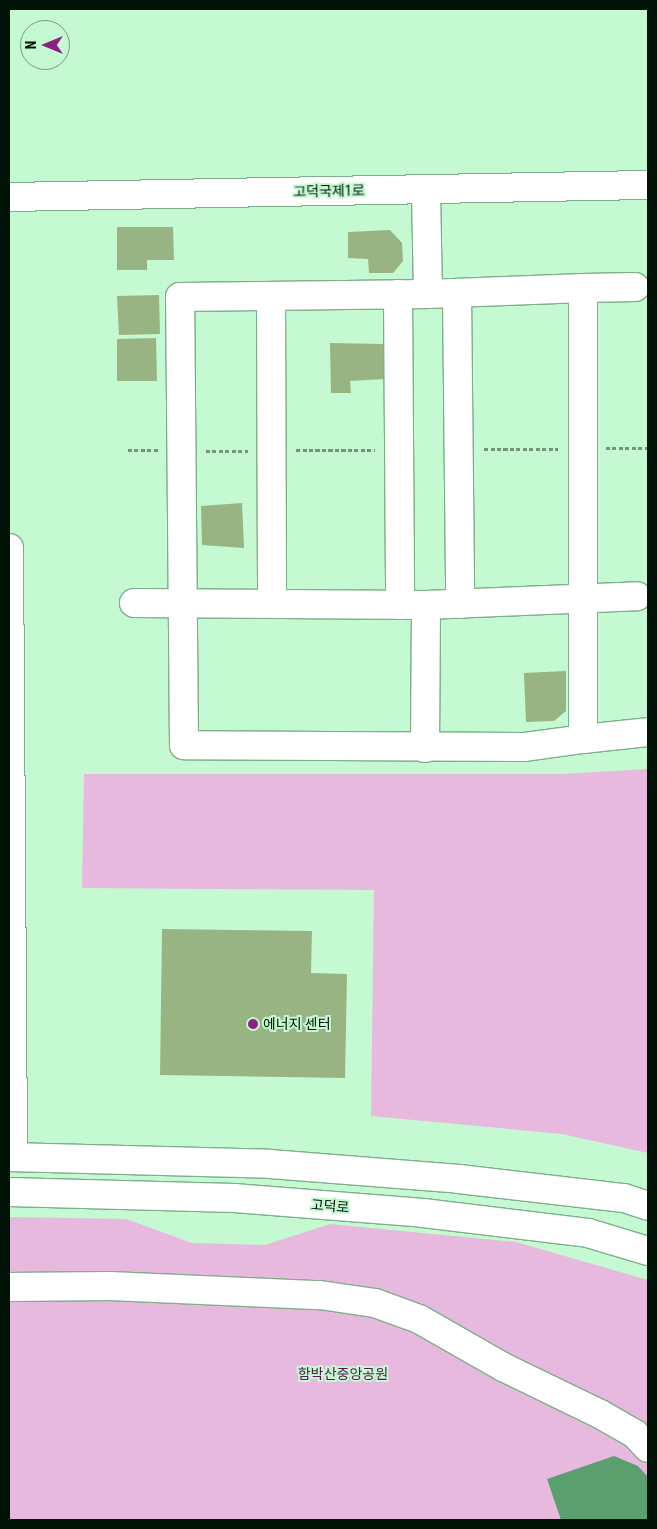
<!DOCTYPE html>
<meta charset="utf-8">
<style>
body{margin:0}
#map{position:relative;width:657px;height:1529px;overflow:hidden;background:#c4f9d1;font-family:"Roboto Condensed","Noto Sans KR",sans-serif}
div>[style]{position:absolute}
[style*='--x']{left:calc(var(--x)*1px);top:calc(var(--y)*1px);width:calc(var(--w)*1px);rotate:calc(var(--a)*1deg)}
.green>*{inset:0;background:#e7b9df}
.water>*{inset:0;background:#5b9f6f}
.building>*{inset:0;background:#98b482}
.path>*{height:3px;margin-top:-1.5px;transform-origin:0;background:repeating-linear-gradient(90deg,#71977b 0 4px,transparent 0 6.5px)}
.roads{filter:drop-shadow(1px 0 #7daf8a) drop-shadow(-1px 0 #7daf8a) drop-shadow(0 1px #7daf8a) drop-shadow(0 -1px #7daf8a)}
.minor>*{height:28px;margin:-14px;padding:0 14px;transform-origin:14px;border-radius:14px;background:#fff}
.dots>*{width:14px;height:14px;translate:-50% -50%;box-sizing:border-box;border:2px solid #c4f9d1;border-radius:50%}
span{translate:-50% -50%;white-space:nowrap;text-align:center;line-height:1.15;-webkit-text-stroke:4px #c4f9d1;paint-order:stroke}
.street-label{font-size:14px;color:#011206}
.poi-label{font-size:14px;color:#011206}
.left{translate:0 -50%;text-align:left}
.park-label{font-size:14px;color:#5d1456}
.frame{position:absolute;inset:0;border:10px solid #011206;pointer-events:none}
.north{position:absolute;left:20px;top:20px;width:50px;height:50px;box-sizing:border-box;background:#c4f9d1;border:1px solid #769d80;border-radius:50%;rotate:270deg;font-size:14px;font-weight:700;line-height:20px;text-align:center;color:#011206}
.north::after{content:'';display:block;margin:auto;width:18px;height:22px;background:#8d2083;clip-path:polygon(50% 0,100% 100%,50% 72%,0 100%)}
</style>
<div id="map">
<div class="green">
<i style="clip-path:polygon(648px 769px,648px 1153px,562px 1134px,371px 1116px,374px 890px,82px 888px,84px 774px,562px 774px)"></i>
<i style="clip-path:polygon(9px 1217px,126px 1219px,192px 1243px,265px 1245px,330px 1224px,516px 1242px,648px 1280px,648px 1520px,9px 1520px)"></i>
</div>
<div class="water">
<i style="clip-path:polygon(614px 1456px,638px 1466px,648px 1477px,648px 1520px,561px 1520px,547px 1479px)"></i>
</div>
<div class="building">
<i style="clip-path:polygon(117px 227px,173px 227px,174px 260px,147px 260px,147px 270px,117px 270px)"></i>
<i style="clip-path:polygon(390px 230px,402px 243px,403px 261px,393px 273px,369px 273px,368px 259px,348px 258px,348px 232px)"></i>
<i style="clip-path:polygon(159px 295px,160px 334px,119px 335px,117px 296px)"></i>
<i style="clip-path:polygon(156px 338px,157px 381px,117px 381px,117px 339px)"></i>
<i style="clip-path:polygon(330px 343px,384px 344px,384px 379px,350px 381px,351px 393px,331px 393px)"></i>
<i style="clip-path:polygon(242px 503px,244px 548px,202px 545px,201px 506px)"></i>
<i style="clip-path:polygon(566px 671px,566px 711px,554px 721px,526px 722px,524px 673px)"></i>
<i style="clip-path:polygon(162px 929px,312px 931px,311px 973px,347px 974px,345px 1078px,160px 1075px)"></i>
</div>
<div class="path">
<i style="--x:606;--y:448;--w:42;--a:0"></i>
<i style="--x:484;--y:449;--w:74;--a:0"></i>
<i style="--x:128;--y:450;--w:30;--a:0"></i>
<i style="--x:296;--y:450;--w:79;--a:0"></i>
<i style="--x:206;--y:451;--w:42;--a:0"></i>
</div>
<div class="roads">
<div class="minor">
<i style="--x:426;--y:190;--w:104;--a:88.9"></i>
<i style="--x:428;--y:294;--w:155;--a:-2.2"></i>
<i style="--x:583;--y:288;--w:451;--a:90"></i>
<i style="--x:583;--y:739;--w:60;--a:172.3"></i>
<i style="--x:524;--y:747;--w:340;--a:-179.7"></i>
<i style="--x:184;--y:745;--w:448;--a:-90.5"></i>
<i style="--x:180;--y:297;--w:248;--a:-0.7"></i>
<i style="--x:9;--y:197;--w:639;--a:-1.08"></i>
<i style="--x:583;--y:288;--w:52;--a:-1.1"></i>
<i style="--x:457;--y:293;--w:311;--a:89.4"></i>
<i style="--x:398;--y:294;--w:311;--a:89.6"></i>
<i style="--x:271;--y:296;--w:308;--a:89.8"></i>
<i style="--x:9;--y:548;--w:609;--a:89.62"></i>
<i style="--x:134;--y:603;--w:292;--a:0.4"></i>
<i style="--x:426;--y:605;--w:211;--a:-2.4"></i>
<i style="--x:583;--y:739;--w:65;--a:-6.1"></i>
<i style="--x:425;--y:748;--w:143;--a:-89.6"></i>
<i style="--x:9;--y:1157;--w:261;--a:1.5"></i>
<i style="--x:270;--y:1164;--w:190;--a:4.5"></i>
<i style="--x:459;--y:1179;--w:166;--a:6.6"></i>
<i style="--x:624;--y:1198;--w:25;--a:18"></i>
<i style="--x:9;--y:1192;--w:225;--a:1.5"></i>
<i style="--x:234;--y:1198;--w:190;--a:4.5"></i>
<i style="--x:423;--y:1213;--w:166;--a:6.9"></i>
<i style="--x:588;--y:1233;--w:63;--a:16.7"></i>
<i style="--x:9;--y:1287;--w:101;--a:-0.6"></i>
<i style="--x:110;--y:1286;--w:210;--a:2.5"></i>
<i style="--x:320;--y:1295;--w:56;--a:8.3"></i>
<i style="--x:375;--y:1303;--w:47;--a:20"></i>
<i style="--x:419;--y:1319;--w:97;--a:29.7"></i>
<i style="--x:503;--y:1367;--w:108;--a:25.9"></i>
<i style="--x:600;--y:1414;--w:40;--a:29.7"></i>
<i style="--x:635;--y:1434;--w:19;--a:47"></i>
</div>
</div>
<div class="dots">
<i style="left:253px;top:1024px;background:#8d2083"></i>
</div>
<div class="street-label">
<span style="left:329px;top:191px;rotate:-1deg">고덕국제1로</span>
<span style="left:330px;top:1206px;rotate:4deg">고덕로</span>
</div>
<div class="poi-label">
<span class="left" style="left:263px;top:1024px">에너지 센터</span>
</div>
<div class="park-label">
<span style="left:343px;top:1374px">함박산중앙공원</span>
</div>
<div class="frame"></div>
<div class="north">N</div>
</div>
